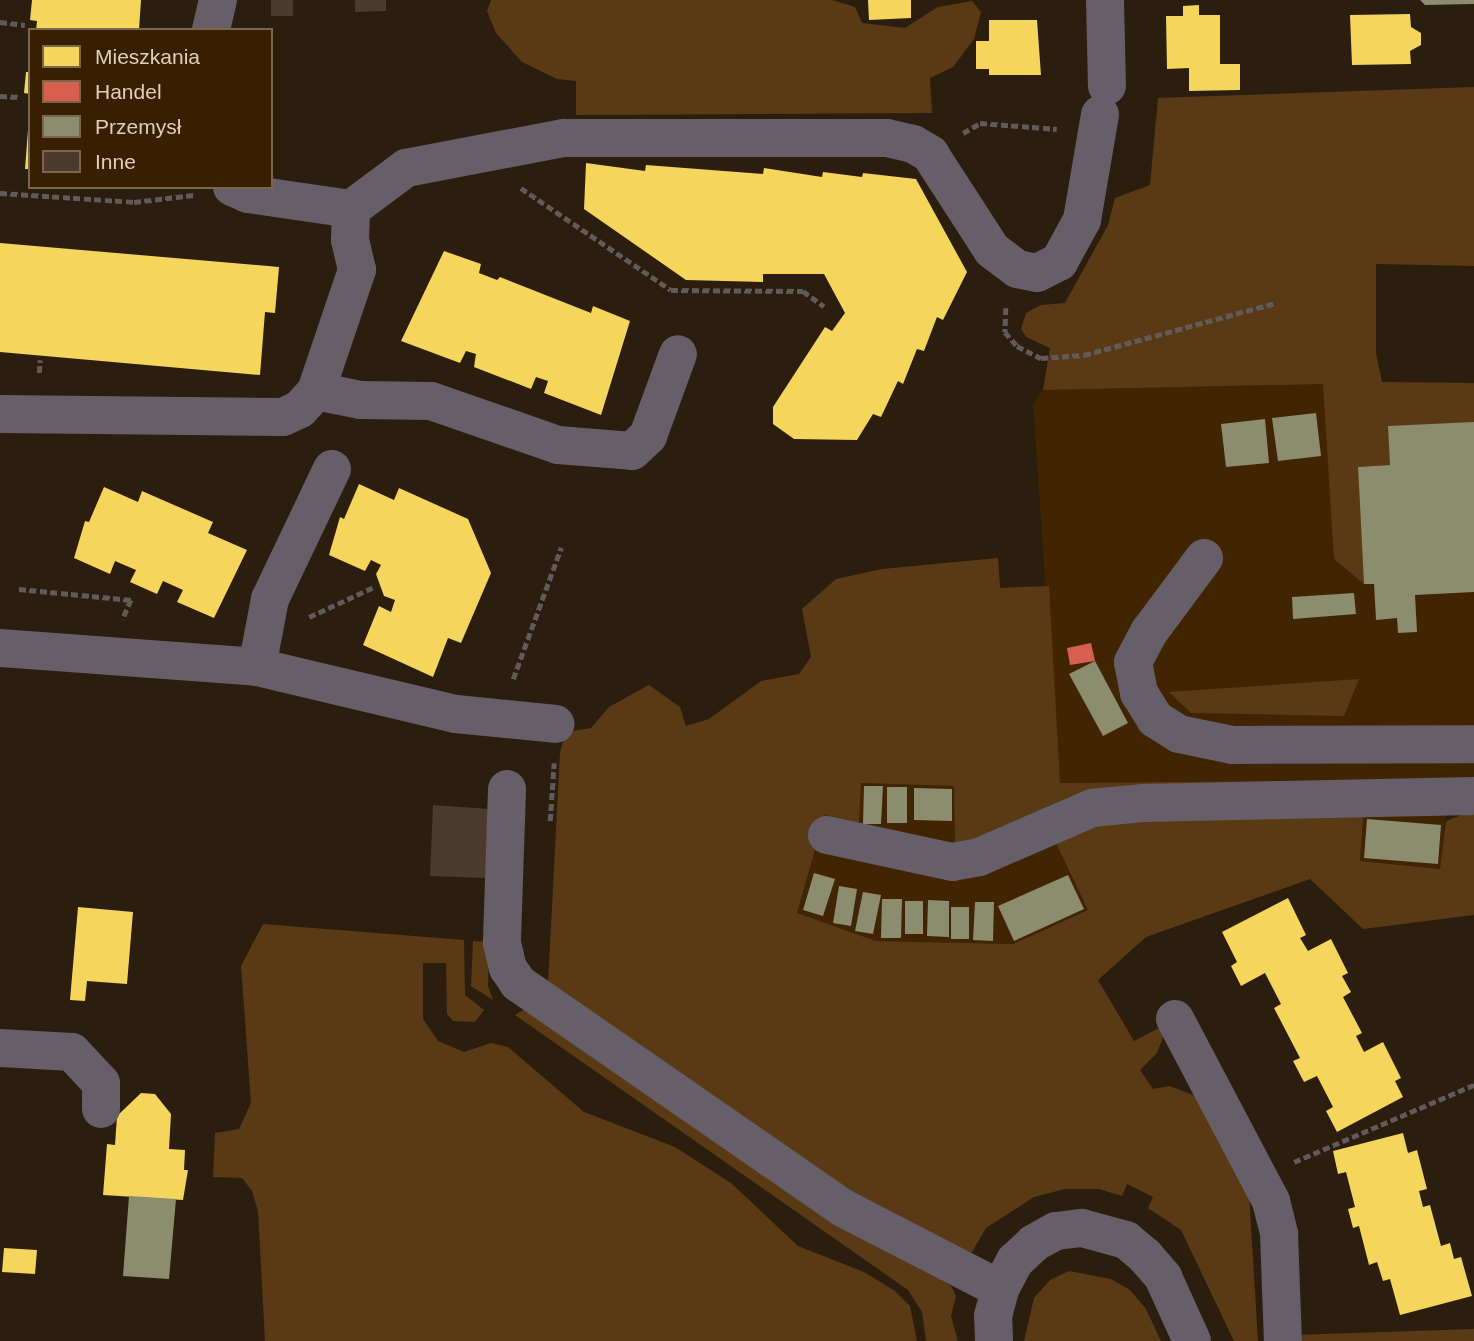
<!DOCTYPE html>
<meta charset="utf-8">
<style>
body{margin:0}
#map{position:relative;width:1474px;height:1341px;overflow:hidden;background:#2b1e0e;font-family:Arial,sans-serif}
div>[style]{position:absolute}
[style*='--x']{left:calc(var(--x)*1px);top:calc(var(--y)*1px);width:calc(var(--w)*1px);rotate:calc(var(--a)*1deg)}
.built>*{inset:0;background:#412402}
.green>*{inset:0;background:#5a3a15}
.homes>*{inset:0;background:#f6d55c}
.shops>*{inset:0;background:#d6604d}
.industry>*{inset:0;background:#8c8c6e}
.building>*{inset:0;background:#4c3a2d}
.path>*{height:4.5px;margin-top:-2.25px;transform-origin:0;background:repeating-linear-gradient(90deg,#615a5b 0 7px,transparent 0 10.5px)}
.minor>*{height:38px;margin:-19px;padding:0 19px;transform-origin:19px;border-radius:19px;background:#665e68}
span{translate:-50% -50%;white-space:nowrap;text-align:center;line-height:1.15;-webkit-text-stroke:7px #381f01;paint-order:stroke}
.legend{position:absolute;left:28px;top:28px;width:245px;height:161px;box-sizing:border-box;background:#381f01;border:2px solid #7b654d;margin:0;padding:9px 12px;list-style:none;font-size:21px;color:#dfcebe}
.legend li{display:flex;align-items:center;gap:14px;height:35px}
.legend b{width:35px;border:2px solid #7b654d}
</style>
<div id="map">
<div class="built">
<i style="clip-path:polygon(1382px 382px,1474px 383px,1474px 780px,1449px 780px,1441px 869px,1359px 861px,1365px 780px,1059px 783px,1033px 404px,1043px 390px)"></i>
<i style="clip-path:polygon(861px 783px,954px 786px,955px 849px,1053px 837px,1088px 910px,1013px 944px,876px 941px,797px 913px,825px 815px)"></i>
</div>
<div class="green">
<i style="clip-path:polygon(491px 0,832px 0,855px 7px,862px 23px,905px 28px,938px 7px,972px 1px,981px 12px,974px 39px,953px 67px,930px 78px,932px 113px,576px 115px,576px 81px,557px 79px,522px 62px,496px 33px,487px 11px)"></i>
<i style="clip-path:polygon(1474px 87px,1474px 266px,1376px 264px,1376px 353px,1382px 382px,1474px 383px,1474px 422px,1390px 465px,1358px 467px,1364px 584px,1334px 559px,1323px 384px,1043px 390px,1050px 348px,1026px 337px,1021px 329px,1026px 313px,1041px 305px,1065px 303px,1108px 225px,1115px 198px,1150px 185px,1158px 98px)"></i>
<i style="clip-path:polygon(998px 558px,1000px 588px,1049px 586px,1060px 783px,1366px 780px,1078px 797px,955px 850px,954px 786px,861px 783px,859px 823px,825px 815px,797px 913px,876px 941px,1013px 944px,1088px 910px,1053px 837px,1093px 821px,1364px 803px,1360px 861px,1440px 869px,1446px 821px,1474px 810px,1474px 915px,1363px 929px,1310px 879px,1146px 937px,1098px 980px,1134px 1041px,1161px 1027px,1164px 1035px,1157px 1053px,1140px 1070px,1153px 1089px,1170px 1086px,1205px 1100px,1249px 1193px,1258px 1341px,1234px 1341px,1181px 1230px,1148px 1208px,1153px 1197px,1127px 1184px,1122px 1196px,1099px 1189px,1065px 1189px,1034px 1197px,986px 1228px,972px 1252px,954px 1251px,852px 1195px,548px 984px,560px 752px,566px 732px,591px 728px,609px 707px,649px 685px,680px 707px,686px 726px,709px 719px,761px 681px,799px 674px,811px 657px,802px 609px,836px 579px,882px 569px)"></i>
<i style="clip-path:polygon(1359px 679px,1344px 716px,1191px 713px,1169px 692px)"></i>
<i style="clip-path:polygon(263px 924px,464px 940px,465px 995px,484px 1010px,475px 1022px,453px 1021px,447px 1014px,446px 963px,423px 963px,423px 1019px,438px 1041px,464px 1052px,491px 1043px,508px 1047px,584px 1112px,675px 1147px,731px 1183px,798px 1246px,864px 1272px,895px 1291px,910px 1306px,917px 1341px,265px 1341px,258px 1211px,252px 1191px,242px 1178px,213px 1177px,215px 1133px,239px 1129px,251px 1103px,241px 966px)"></i>
<i style="clip-path:polygon(473px 941px,489px 942px,488px 986px,493px 1000px,471px 986px)"></i>
<i style="clip-path:polygon(523px 1010px,534px 1013px,951px 1286px,956px 1296px,951px 1316px,958px 1341px,926px 1341px,922px 1312px,908px 1290px,515px 1015px)"></i>
<i style="clip-path:polygon(1069px 1271px,1111px 1279px,1130px 1290px,1146px 1309px,1161px 1341px,1024px 1341px,1034px 1298px,1050px 1280px)"></i>
<i style="clip-path:polygon(1474px 1329px,1474px 1341px,1294px 1341px,1293px 1335px)"></i>
</div>
<div class="homes">
<i style="clip-path:polygon(32px 0,141px 0,139px 30px,36px 30px,37px 21px,30px 20px)"></i>
<i style="clip-path:polygon(868px 0,911px 0,911px 18px,869px 20px)"></i>
<i style="clip-path:polygon(1199px 5px,1199px 15px,1220px 15px,1220px 64px,1240px 64px,1240px 90px,1189px 91px,1189px 68px,1167px 69px,1166px 16px,1183px 16px,1183px 6px)"></i>
<i style="clip-path:polygon(1410px 14px,1411px 27px,1421px 33px,1421px 45px,1410px 51px,1411px 64px,1352px 65px,1350px 15px)"></i>
<i style="clip-path:polygon(989px 20px,1037px 20px,1041px 75px,989px 75px,989px 69px,976px 69px,976px 41px,989px 41px)"></i>
<i style="clip-path:polygon(26px 72px,30px 72px,30px 94px,24px 93px)"></i>
<i style="clip-path:polygon(28px 130px,30px 131px,30px 169px,25px 169px)"></i>
<i style="clip-path:polygon(586px 163px,645px 171px,646px 165px,763px 174px,764px 168px,822px 177px,823px 172px,862px 177px,863px 173px,916px 179px,967px 272px,943px 320px,937px 317px,924px 351px,917px 349px,903px 384px,898px 381px,881px 417px,873px 414px,857px 440px,794px 439px,773px 424px,773px 407px,825px 327px,832px 331px,845px 313px,824px 274px,763px 274px,763px 282px,686px 280px,584px 209px)"></i>
<i style="clip-path:polygon(0 243px,279px 267px,275px 313px,265px 312px,260px 375px,0 352px)"></i>
<i style="clip-path:polygon(444px 251px,481px 264px,479px 273px,497px 280px,500px 277px,591px 313px,593px 306px,630px 321px,601px 415px,544px 393px,548px 381px,536px 377px,531px 389px,474px 367px,476px 354px,466px 351px,460px 363px,401px 341px)"></i>
<i style="clip-path:polygon(359px 484px,394px 500px,399px 488px,468px 519px,491px 573px,461px 643px,448px 638px,433px 677px,363px 645px,379px 606px,391px 612px,395px 600px,384px 596px,376px 574px,381px 565px,371px 560px,365px 571px,329px 555px,340px 517px,344px 519px)"></i>
<i style="clip-path:polygon(104px 487px,138px 502px,142px 491px,213px 522px,208px 533px,247px 550px,214px 618px,177px 602px,183px 590px,163px 581px,157px 594px,130px 582px,136px 570px,115px 561px,110px 574px,74px 558px,85px 521px,89px 522px)"></i>
<i style="clip-path:polygon(1288px 898px,1306px 935px,1300px 938px,1308px 951px,1331px 939px,1348px 973px,1342px 976px,1351px 992px,1343px 997px,1362px 1033px,1356px 1036px,1364px 1052px,1383px 1042px,1401px 1078px,1395px 1081px,1403px 1097px,1337px 1132px,1326px 1111px,1333px 1107px,1317px 1076px,1304px 1082px,1293px 1061px,1300px 1058px,1274px 1008px,1281px 1004px,1265px 973px,1241px 986px,1231px 966px,1237px 962px,1222px 932px)"></i>
<i style="clip-path:polygon(78px 907px,133px 912px,127px 984px,87px 981px,85px 1001px,70px 1000px)"></i>
<i style="clip-path:polygon(141px 1093px,155px 1094px,171px 1114px,169px 1149px,185px 1150px,184px 1170px,188px 1170px,183px 1200px,103px 1195px,107px 1144px,115px 1145px,117px 1116px)"></i>
<i style="clip-path:polygon(1403px 1133px,1408px 1153px,1417px 1150px,1427px 1189px,1419px 1191px,1423px 1207px,1430px 1205px,1441px 1246px,1450px 1243px,1454px 1259px,1461px 1257px,1472px 1296px,1400px 1315px,1390px 1279px,1383px 1281px,1377px 1262px,1369px 1265px,1359px 1226px,1353px 1228px,1348px 1209px,1355px 1207px,1346px 1172px,1338px 1174px,1333px 1151px)"></i>
<i style="clip-path:polygon(4px 1248px,37px 1250px,35px 1274px,2px 1272px)"></i>
</div>
<div class="shops">
<i style="clip-path:polygon(1091px 643px,1095px 661px,1070px 665px,1067px 648px)"></i>
</div>
<div class="industry">
<i style="clip-path:polygon(1420px 0,1474px 0,1474px 4px,1425px 5px)"></i>
<i style="clip-path:polygon(1316px 413px,1321px 456px,1278px 461px,1272px 418px)"></i>
<i style="clip-path:polygon(1265px 419px,1269px 463px,1226px 467px,1221px 424px)"></i>
<i style="clip-path:polygon(1474px 422px,1474px 592px,1415px 595px,1417px 632px,1398px 633px,1397px 618px,1376px 620px,1374px 584px,1364px 584px,1358px 467px,1390px 465px,1388px 426px)"></i>
<i style="clip-path:polygon(1354px 593px,1356px 614px,1293px 619px,1292px 597px)"></i>
<i style="clip-path:polygon(1095px 661px,1128px 723px,1103px 736px,1069px 674px)"></i>
<i style="clip-path:polygon(864px 786px,883px 786px,881px 824px,863px 824px)"></i>
<i style="clip-path:polygon(887px 787px,907px 787px,907px 823px,887px 823px)"></i>
<i style="clip-path:polygon(914px 788px,952px 789px,952px 821px,914px 820px)"></i>
<i style="clip-path:polygon(1367px 819px,1441px 825px,1438px 864px,1364px 858px)"></i>
<i style="clip-path:polygon(814px 873px,835px 879px,823px 916px,803px 910px)"></i>
<i style="clip-path:polygon(1068px 875px,1084px 909px,1014px 941px,998px 906px)"></i>
<i style="clip-path:polygon(839px 886px,857px 889px,851px 926px,833px 923px)"></i>
<i style="clip-path:polygon(863px 892px,881px 895px,873px 934px,855px 931px)"></i>
<i style="clip-path:polygon(882px 899px,902px 899px,901px 938px,881px 938px)"></i>
<i style="clip-path:polygon(928px 900px,949px 901px,949px 937px,927px 936px)"></i>
<i style="clip-path:polygon(905px 901px,923px 901px,923px 934px,905px 934px)"></i>
<i style="clip-path:polygon(975px 902px,994px 902px,993px 941px,973px 940px)"></i>
<i style="clip-path:polygon(951px 907px,969px 907px,969px 939px,951px 939px)"></i>
<i style="clip-path:polygon(129px 1196px,176px 1199px,169px 1279px,123px 1276px)"></i>
</div>
<div class="building">
<i style="clip-path:polygon(271px 0,293px 0,293px 16px,271px 16px)"></i>
<i style="clip-path:polygon(355px 0,386px 0,386px 11px,355px 12px)"></i>
<i style="clip-path:polygon(433px 805px,490px 809px,486px 878px,430px 876px)"></i>
</div>
<div class="path">
<i style="--x:0;--y:22;--w:25;--a:7"></i>
<i style="--x:0;--y:96;--w:19;--a:3"></i>
<i style="--x:963;--y:133;--w:20;--a:-30"></i>
<i style="--x:980;--y:123;--w:77;--a:4.5"></i>
<i style="--x:521;--y:188;--w:181;--a:34.2"></i>
<i style="--x:671;--y:290;--w:132;--a:0.4"></i>
<i style="--x:803;--y:291;--w:26;--a:36"></i>
<i style="--x:0;--y:193;--w:134;--a:3.8"></i>
<i style="--x:134;--y:202;--w:60;--a:-6.7"></i>
<i style="--x:1006;--y:308;--w:24;--a:92"></i>
<i style="--x:1005;--y:332;--w:18;--a:49"></i>
<i style="--x:1017;--y:346;--w:27;--a:27"></i>
<i style="--x:1041;--y:358;--w:43;--a:-4"></i>
<i style="--x:1084;--y:355;--w:198;--a:-15.2"></i>
<i style="--x:39;--y:373;--w:13;--a:-86"></i>
<i style="--x:19;--y:589;--w:113;--a:5.6"></i>
<i style="--x:131;--y:600;--w:21;--a:113"></i>
<i style="--x:309;--y:617;--w:72;--a:-24.8"></i>
<i style="--x:513;--y:679;--w:140;--a:-69.9"></i>
<i style="--x:550;--y:821;--w:58;--a:-86.1"></i>
<i style="--x:1294;--y:1162;--w:196;--a:-23.2"></i>
</div>
<div class="minor">
<i style="--x:1105;--y:0;--w:86;--a:88.7"></i>
<i style="--x:211;--y:30;--w:31;--a:-77"></i>
<i style="--x:232;--y:187;--w:17;--a:24"></i>
<i style="--x:248;--y:194;--w:104;--a:8.3"></i>
<i style="--x:316;--y:391;--w:46;--a:11.3"></i>
<i style="--x:361;--y:400;--w:70;--a:0.8"></i>
<i style="--x:431;--y:401;--w:134;--a:19.1"></i>
<i style="--x:558;--y:445;--w:74;--a:4.6"></i>
<i style="--x:632;--y:451;--w:22;--a:-43"></i>
<i style="--x:648;--y:436;--w:87;--a:-69.9"></i>
<i style="--x:0;--y:414;--w:283;--a:0.6"></i>
<i style="--x:283;--y:417;--w:19;--a:-25"></i>
<i style="--x:300;--y:409;--w:24;--a:-48"></i>
<i style="--x:316;--y:391;--w:128;--a:-71.3"></i>
<i style="--x:357;--y:270;--w:31;--a:-103"></i>
<i style="--x:350;--y:240;--w:31;--a:-88"></i>
<i style="--x:351;--y:209;--w:69;--a:-36.7"></i>
<i style="--x:406;--y:168;--w:161;--a:-10.8"></i>
<i style="--x:564;--y:138;--w:323;--a:0"></i>
<i style="--x:887;--y:138;--w:27;--a:13"></i>
<i style="--x:913;--y:144;--w:20;--a:30"></i>
<i style="--x:930;--y:154;--w:114;--a:57.1"></i>
<i style="--x:992;--y:250;--w:31;--a:37"></i>
<i style="--x:1017;--y:269;--w:20;--a:11"></i>
<i style="--x:1037;--y:273;--w:25;--a:-27"></i>
<i style="--x:1059;--y:262;--w:48;--a:-61.3"></i>
<i style="--x:1082;--y:220;--w:107;--a:-80.3"></i>
<i style="--x:1204;--y:558;--w:92;--a:126.6"></i>
<i style="--x:1149;--y:632;--w:34;--a:118"></i>
<i style="--x:1133;--y:662;--w:32;--a:79"></i>
<i style="--x:1139;--y:693;--w:31;--a:58"></i>
<i style="--x:1155;--y:719;--w:28;--a:32"></i>
<i style="--x:1179;--y:734;--w:54;--a:11.7"></i>
<i style="--x:1232;--y:745;--w:242;--a:-0.2"></i>
<i style="--x:0;--y:648;--w:258;--a:4.2"></i>
<i style="--x:257;--y:667;--w:69;--a:-79.2"></i>
<i style="--x:270;--y:599;--w:144;--a:-64.5"></i>
<i style="--x:257;--y:667;--w:204;--a:13.3"></i>
<i style="--x:456;--y:714;--w:100;--a:5.7"></i>
<i style="--x:507;--y:789;--w:154;--a:91.9"></i>
<i style="--x:502;--y:943;--w:26;--a:77"></i>
<i style="--x:508;--y:968;--w:18;--a:56"></i>
<i style="--x:518;--y:983;--w:395;--a:34.7"></i>
<i style="--x:843;--y:1208;--w:177;--a:27.3"></i>
<i style="--x:827;--y:835;--w:128;--a:12.2"></i>
<i style="--x:952;--y:862;--w:27;--a:-10"></i>
<i style="--x:979;--y:857;--w:123;--a:-23.4"></i>
<i style="--x:1092;--y:808;--w:50;--a:-5.7"></i>
<i style="--x:1142;--y:803;--w:332;--a:-1.2"></i>
<i style="--x:1175;--y:1019;--w:206;--a:62.2"></i>
<i style="--x:1271;--y:1201;--w:34;--a:76"></i>
<i style="--x:1279;--y:1234;--w:107;--a:87.9"></i>
<i style="--x:0;--y:1048;--w:72;--a:3.2"></i>
<i style="--x:72;--y:1052;--w:42;--a:46.9"></i>
<i style="--x:101;--y:1083;--w:26;--a:90"></i>
<i style="--x:994;--y:1341;--w:25;--a:-92"></i>
<i style="--x:993;--y:1316;--w:28;--a:-75"></i>
<i style="--x:1000;--y:1289;--w:32;--a:-62"></i>
<i style="--x:1015;--y:1261;--w:26;--a:-43"></i>
<i style="--x:1034;--y:1243;--w:25;--a:-29"></i>
<i style="--x:1056;--y:1231;--w:26;--a:-7"></i>
<i style="--x:1082;--y:1228;--w:46;--a:15.3"></i>
<i style="--x:1126;--y:1240;--w:25;--a:40"></i>
<i style="--x:1145;--y:1256;--w:28;--a:49"></i>
<i style="--x:1163;--y:1277;--w:70;--a:65.6"></i>
</div>
<ul class="legend">
<li><b style="height:19px;background:#f6d55c"></b>Mieszkania</li>
<li><b style="height:19px;background:#d6604d"></b>Handel</li>
<li><b style="height:19px;background:#8c8c6e"></b>Przemysł</li>
<li><b style="height:19px;background:#4c3a2d"></b>Inne</li>
</ul>
</div>
